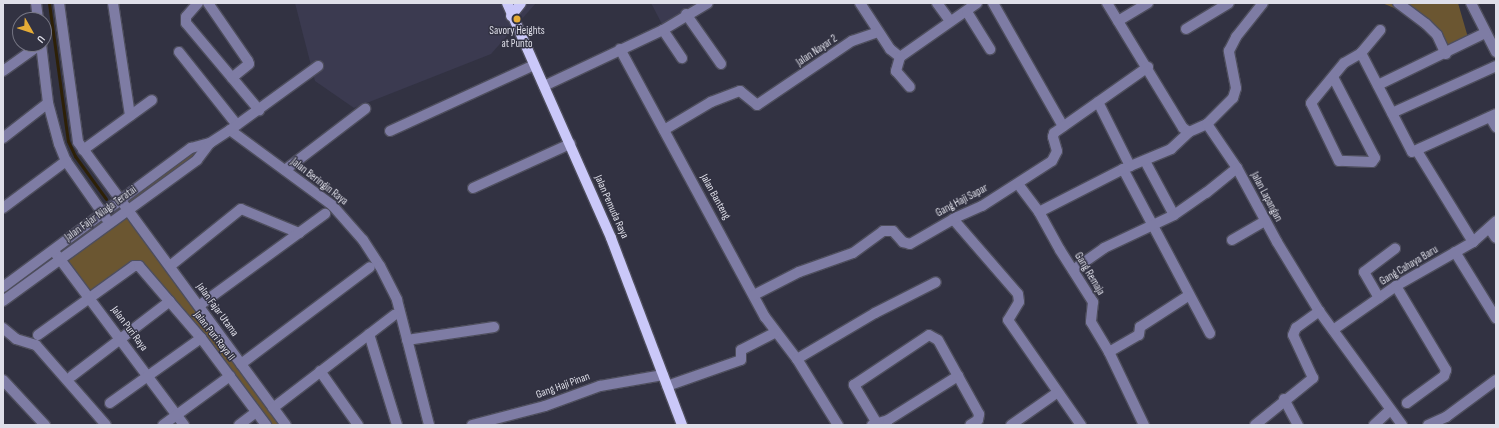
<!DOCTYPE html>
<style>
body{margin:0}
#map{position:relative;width:1499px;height:428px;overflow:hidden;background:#323242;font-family:"Sofia Sans Condensed",sans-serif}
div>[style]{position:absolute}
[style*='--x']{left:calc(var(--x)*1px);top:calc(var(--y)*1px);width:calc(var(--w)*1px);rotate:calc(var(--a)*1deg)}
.built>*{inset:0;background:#3b3a50}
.green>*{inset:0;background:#6b5631}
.stream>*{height:3px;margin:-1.5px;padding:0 1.5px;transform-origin:1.5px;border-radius:1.5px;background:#2d2007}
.roads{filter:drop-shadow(1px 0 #4e4e5d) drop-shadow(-1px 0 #4e4e5d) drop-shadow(0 1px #4e4e5d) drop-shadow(0 -1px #4e4e5d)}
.minor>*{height:10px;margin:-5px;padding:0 5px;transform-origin:5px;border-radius:5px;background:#7e7ca4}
.major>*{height:10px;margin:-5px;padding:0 5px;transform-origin:5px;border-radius:5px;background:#cac8f9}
.dots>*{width:11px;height:11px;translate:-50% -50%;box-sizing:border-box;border:2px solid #323242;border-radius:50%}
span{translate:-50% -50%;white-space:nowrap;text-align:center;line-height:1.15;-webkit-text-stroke:3px #323242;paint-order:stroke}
.poi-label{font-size:11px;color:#dfdfe9}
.street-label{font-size:11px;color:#dfdfe9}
.frame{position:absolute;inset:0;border:4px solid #dfdfe9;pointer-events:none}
.north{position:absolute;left:12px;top:12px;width:40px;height:40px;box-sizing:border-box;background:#323242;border:1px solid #777785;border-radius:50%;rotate:129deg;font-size:11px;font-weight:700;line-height:16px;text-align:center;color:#dfdfe9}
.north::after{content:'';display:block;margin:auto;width:14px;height:18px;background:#e6ac36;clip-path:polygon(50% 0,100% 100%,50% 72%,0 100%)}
</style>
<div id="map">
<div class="built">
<i style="clip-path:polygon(295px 3px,536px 3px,491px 54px,354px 108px,315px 81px)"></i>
<i style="clip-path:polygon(651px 3px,702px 3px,662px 24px)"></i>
</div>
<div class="green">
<i style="clip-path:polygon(1382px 3px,1458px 3px,1469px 41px,1448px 46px,1433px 36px,1414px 16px)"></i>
<i style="clip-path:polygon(204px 147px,196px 158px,129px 205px,124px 199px,192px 151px)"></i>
<i style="clip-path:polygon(127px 213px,282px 425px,270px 425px,203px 336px,138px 260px,92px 292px,65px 260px)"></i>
<i style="clip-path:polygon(101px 217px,106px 221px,60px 255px,56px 250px)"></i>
<i style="clip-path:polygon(52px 253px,56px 258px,3px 298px,3px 290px)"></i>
</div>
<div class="stream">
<i style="--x:49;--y:3;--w:139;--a:82.2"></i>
<i style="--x:68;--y:141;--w:17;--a:65"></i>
<i style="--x:75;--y:156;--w:53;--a:54.2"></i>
</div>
<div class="roads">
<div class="minor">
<i style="--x:36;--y:3;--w:17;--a:83"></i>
<i style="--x:59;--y:3;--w:140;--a:82.2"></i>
<i style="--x:78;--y:142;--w:351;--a:53.7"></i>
<i style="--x:113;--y:3;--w:114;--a:81.4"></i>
<i style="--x:198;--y:3;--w:18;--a:131"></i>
<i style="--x:186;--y:17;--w:6;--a:90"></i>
<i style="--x:186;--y:23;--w:114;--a:50"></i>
<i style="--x:208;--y:3;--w:70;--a:55.4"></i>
<i style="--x:248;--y:61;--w:3;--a:72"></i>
<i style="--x:249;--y:64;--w:22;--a:141"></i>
<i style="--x:860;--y:3;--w:55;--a:56.9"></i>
<i style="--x:890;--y:49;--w:13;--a:39"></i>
<i style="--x:900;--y:57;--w:94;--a:-35"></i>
<i style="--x:937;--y:3;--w:22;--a:54"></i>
<i style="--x:993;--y:3;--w:142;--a:60.4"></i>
<i style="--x:1107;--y:3;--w:146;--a:58.7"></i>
<i style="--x:1183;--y:128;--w:7;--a:34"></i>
<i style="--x:1189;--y:132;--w:20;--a:-24"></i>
<i style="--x:1207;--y:124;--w:37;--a:-45"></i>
<i style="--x:1233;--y:98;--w:10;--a:-73"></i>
<i style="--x:1236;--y:88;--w:38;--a:-101"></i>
<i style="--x:1229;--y:51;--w:16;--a:-63"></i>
<i style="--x:1236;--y:37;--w:43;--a:-51.5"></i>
<i style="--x:1398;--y:3;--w:35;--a:37"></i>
<i style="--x:1426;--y:24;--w:16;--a:45"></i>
<i style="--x:1437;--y:35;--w:21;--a:65"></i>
<i style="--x:1471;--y:3;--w:55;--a:63"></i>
<i style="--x:967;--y:12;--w:44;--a:58.1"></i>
<i style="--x:686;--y:14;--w:61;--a:55"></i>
<i style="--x:1118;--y:21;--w:35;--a:-31"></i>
<i style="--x:1186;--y:29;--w:50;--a:-31.2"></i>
<i style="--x:663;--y:30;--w:34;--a:56"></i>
<i style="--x:41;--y:44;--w:59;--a:83.2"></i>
<i style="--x:48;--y:103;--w:42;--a:75"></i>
<i style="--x:59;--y:144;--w:18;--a:68"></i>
<i style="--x:66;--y:161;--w:70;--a:54.9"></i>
<i style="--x:620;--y:49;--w:305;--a:61.6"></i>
<i style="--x:765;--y:317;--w:53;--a:52.7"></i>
<i style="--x:797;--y:359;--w:78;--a:58.2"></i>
<i style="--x:179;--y:52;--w:93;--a:51.5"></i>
<i style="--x:1361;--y:53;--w:111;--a:62.7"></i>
<i style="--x:1412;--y:152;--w:92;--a:-24.3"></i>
<i style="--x:900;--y:57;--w:15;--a:106"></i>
<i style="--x:896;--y:71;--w:21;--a:49"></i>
<i style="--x:3;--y:71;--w:47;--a:-35.4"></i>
<i style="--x:1333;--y:77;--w:91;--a:62.6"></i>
<i style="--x:1375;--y:158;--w:5;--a:127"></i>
<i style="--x:1372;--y:162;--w:33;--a:-178"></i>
<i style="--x:1339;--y:161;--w:64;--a:-115.8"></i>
<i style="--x:1311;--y:103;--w:52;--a:-50.5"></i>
<i style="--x:1344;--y:63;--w:20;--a:-30"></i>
<i style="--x:1361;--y:53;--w:30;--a:-50"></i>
<i style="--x:1378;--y:85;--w:119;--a:-25.9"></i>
<i style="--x:544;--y:86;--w:132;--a:-25.2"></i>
<i style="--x:663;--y:30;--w:52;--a:-31"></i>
<i style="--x:1098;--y:102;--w:72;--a:63.4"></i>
<i style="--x:1392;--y:113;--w:114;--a:-24.3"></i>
<i style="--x:1490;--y:117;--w:12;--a:59"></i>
<i style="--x:1207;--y:124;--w:53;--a:55.7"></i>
<i style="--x:1237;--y:168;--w:84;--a:61.6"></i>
<i style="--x:1277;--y:242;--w:81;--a:58.7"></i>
<i style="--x:1319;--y:311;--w:141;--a:53.9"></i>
<i style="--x:230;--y:130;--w:127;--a:36.3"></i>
<i style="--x:332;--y:205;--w:47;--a:48.5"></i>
<i style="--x:363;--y:240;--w:31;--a:57"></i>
<i style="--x:380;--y:266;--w:38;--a:63"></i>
<i style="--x:397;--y:300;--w:129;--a:75.6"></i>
<i style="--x:664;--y:130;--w:55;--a:-30.8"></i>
<i style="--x:711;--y:102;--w:31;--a:-21"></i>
<i style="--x:740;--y:91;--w:22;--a:39"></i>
<i style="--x:757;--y:105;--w:115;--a:-34"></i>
<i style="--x:852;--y:41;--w:28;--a:-19"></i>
<i style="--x:390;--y:131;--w:158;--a:-24.6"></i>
<i style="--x:3;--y:138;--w:57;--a:-37.9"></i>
<i style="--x:83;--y:150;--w:85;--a:-35.9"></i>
<i style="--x:1417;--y:151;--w:107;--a:58.4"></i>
<i style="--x:1145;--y:161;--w:61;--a:61.8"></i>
<i style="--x:1123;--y:169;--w:186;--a:62.1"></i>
<i style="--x:285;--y:170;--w:101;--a:-37.3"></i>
<i style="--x:1018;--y:184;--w:35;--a:53"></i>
<i style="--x:1039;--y:212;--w:43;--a:61.1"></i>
<i style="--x:1060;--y:250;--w:62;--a:57.6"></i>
<i style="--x:1093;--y:302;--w:20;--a:96"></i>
<i style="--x:1091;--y:322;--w:35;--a:59"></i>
<i style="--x:1109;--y:352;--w:81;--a:64.4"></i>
<i style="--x:473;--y:188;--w:107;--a:-24.4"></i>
<i style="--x:3;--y:208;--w:79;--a:-36.7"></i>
<i style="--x:1039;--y:212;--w:94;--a:-27.1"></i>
<i style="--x:1123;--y:169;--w:52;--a:-22.6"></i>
<i style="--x:1171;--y:149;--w:25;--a:-43"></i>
<i style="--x:953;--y:219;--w:99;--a:49.1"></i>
<i style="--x:1018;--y:294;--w:8;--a:83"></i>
<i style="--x:1019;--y:302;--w:21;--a:121"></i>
<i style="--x:1008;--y:320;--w:128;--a:55.2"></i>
<i style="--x:1489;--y:228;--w:12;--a:55"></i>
<i style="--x:1232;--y:240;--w:38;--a:-30"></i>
<i style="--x:1455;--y:252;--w:78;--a:58.2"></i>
<i style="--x:56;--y:254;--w:214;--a:53.2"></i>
<i style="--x:170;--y:266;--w:91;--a:-38.8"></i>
<i style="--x:241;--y:209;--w:63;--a:22.5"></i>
<i style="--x:1073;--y:270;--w:38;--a:-35"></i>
<i style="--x:1104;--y:248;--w:77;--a:-25.2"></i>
<i style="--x:1174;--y:215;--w:39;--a:-35"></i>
<i style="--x:1206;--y:193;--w:40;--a:-39"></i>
<i style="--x:1396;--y:286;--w:98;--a:59.2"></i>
<i style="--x:1446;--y:370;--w:6;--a:108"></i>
<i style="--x:1444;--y:376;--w:46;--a:143.9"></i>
<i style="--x:3;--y:287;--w:234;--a:-36.5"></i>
<i style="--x:191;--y:148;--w:20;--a:-15"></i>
<i style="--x:210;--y:143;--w:24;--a:-33"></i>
<i style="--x:230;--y:130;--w:109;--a:-36"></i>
<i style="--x:754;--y:295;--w:51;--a:-27.1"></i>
<i style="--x:799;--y:272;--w:57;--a:-19.4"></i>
<i style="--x:853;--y:253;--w:37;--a:-36"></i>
<i style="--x:883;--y:231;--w:10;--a:0"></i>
<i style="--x:893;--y:231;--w:15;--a:48"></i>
<i style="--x:903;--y:242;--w:7;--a:16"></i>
<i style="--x:910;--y:244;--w:54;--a:-29.9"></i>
<i style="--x:957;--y:217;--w:27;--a:-24"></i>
<i style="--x:982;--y:206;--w:83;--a:-32.7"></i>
<i style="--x:1052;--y:161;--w:11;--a:-63"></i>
<i style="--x:1057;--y:151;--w:15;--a:-106"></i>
<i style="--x:1053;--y:137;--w:4;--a:-76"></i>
<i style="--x:1054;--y:133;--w:115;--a:-35.1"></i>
<i style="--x:1379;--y:298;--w:30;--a:-120"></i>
<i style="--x:1364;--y:272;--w:39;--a:-37"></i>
<i style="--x:3;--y:301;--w:240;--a:-36"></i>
<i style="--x:197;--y:160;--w:21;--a:-53"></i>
<i style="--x:200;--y:305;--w:155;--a:-36.1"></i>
<i style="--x:3;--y:328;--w:17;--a:40"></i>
<i style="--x:16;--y:339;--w:21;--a:17"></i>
<i style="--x:36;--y:345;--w:106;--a:48.8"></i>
<i style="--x:1333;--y:330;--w:77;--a:-34.9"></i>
<i style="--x:1396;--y:286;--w:89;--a:-29.7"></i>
<i style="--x:1473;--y:242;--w:31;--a:-42"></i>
<i style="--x:369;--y:334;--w:95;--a:72.9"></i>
<i style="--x:38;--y:335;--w:118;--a:-35.7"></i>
<i style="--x:134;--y:266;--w:5;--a:0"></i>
<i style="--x:139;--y:266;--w:95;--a:49.3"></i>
<i style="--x:201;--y:338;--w:109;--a:53.2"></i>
<i style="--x:407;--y:340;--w:88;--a:-8.5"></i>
<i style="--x:1109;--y:352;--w:34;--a:-30"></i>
<i style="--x:1139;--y:335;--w:8;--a:-83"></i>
<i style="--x:1140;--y:327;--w:57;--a:-32.9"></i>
<i style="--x:797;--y:359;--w:91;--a:-30.5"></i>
<i style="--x:875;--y:313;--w:68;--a:-26.9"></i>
<i style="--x:241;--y:364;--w:161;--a:-36.9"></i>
<i style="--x:320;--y:371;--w:66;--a:54.9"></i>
<i style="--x:72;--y:376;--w:123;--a:-37.4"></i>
<i style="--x:3;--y:380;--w:62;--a:47"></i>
<i style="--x:667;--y:386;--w:78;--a:-19.4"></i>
<i style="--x:741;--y:360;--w:10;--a:-90"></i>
<i style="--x:741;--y:350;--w:39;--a:-27"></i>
<i style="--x:1284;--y:399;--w:30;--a:62"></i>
<i style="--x:110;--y:403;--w:112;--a:-35.5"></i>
<i style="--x:273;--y:408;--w:153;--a:-37.5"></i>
<i style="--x:163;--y:425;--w:83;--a:-36.2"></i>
<i style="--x:239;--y:425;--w:21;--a:-37"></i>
<i style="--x:472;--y:425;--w:75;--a:-14.6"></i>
<i style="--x:545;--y:406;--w:59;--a:-20"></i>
<i style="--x:600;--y:386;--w:64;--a:-9.9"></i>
<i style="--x:872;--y:425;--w:17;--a:-17"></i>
<i style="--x:888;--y:420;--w:83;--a:-32.2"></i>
<i style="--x:878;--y:425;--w:47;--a:-121"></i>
<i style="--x:854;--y:385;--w:90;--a:-33.7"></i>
<i style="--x:929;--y:335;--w:10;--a:29"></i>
<i style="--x:938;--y:340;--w:85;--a:61"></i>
<i style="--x:979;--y:414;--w:6;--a:99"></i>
<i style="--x:978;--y:420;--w:9;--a:148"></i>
<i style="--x:1011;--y:425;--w:57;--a:-35.1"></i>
<i style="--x:1255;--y:425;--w:75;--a:-39"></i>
<i style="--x:1313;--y:378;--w:47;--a:-114.9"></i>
<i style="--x:1293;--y:335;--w:8;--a:-67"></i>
<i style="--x:1296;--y:328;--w:29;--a:-36"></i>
<i style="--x:1374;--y:425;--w:22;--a:-43"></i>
<i style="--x:1428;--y:425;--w:20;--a:-24"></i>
<i style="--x:1446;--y:417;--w:62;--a:-36.5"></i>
</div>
<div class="major">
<i style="--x:507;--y:3;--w:257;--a:66.1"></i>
<i style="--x:611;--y:238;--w:200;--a:69.2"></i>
<i style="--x:511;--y:16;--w:16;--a:-52"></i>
</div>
</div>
<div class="dots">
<i style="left:517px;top:19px;background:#e6ac36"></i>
</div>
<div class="poi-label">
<span style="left:517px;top:38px">Savory Heights<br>at Punto</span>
</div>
<div class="street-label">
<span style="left:817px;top:51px;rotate:-34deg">Jalan Nayar 2</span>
<span style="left:319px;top:182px;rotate:38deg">Jalan Beringin Raya</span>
<span style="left:715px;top:197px;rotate:61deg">Jalan Banteng</span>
<span style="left:1266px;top:197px;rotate:62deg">Jalan Lapangan</span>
<span style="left:962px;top:201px;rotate:-28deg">Gang Haji Sapar</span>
<span style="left:611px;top:207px;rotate:66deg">Jalan Pemuda Raya</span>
<span style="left:101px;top:214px;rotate:-36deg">Jalan Fajar Niaga Teratai</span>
<span style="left:1409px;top:266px;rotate:-31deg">Gang Cahaya Baru</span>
<span style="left:1089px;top:274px;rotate:59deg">Gang Remaja</span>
<span style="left:217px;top:310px;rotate:54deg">Jalan Fajar Utama</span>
<span style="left:129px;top:329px;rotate:53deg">Jalan Puri Raya</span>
<span style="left:214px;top:336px;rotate:52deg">Jalan Puri Raya II</span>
<span style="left:563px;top:386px;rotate:-20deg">Gang Haji Pinan</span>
</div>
<div class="frame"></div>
<div class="north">U</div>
</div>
